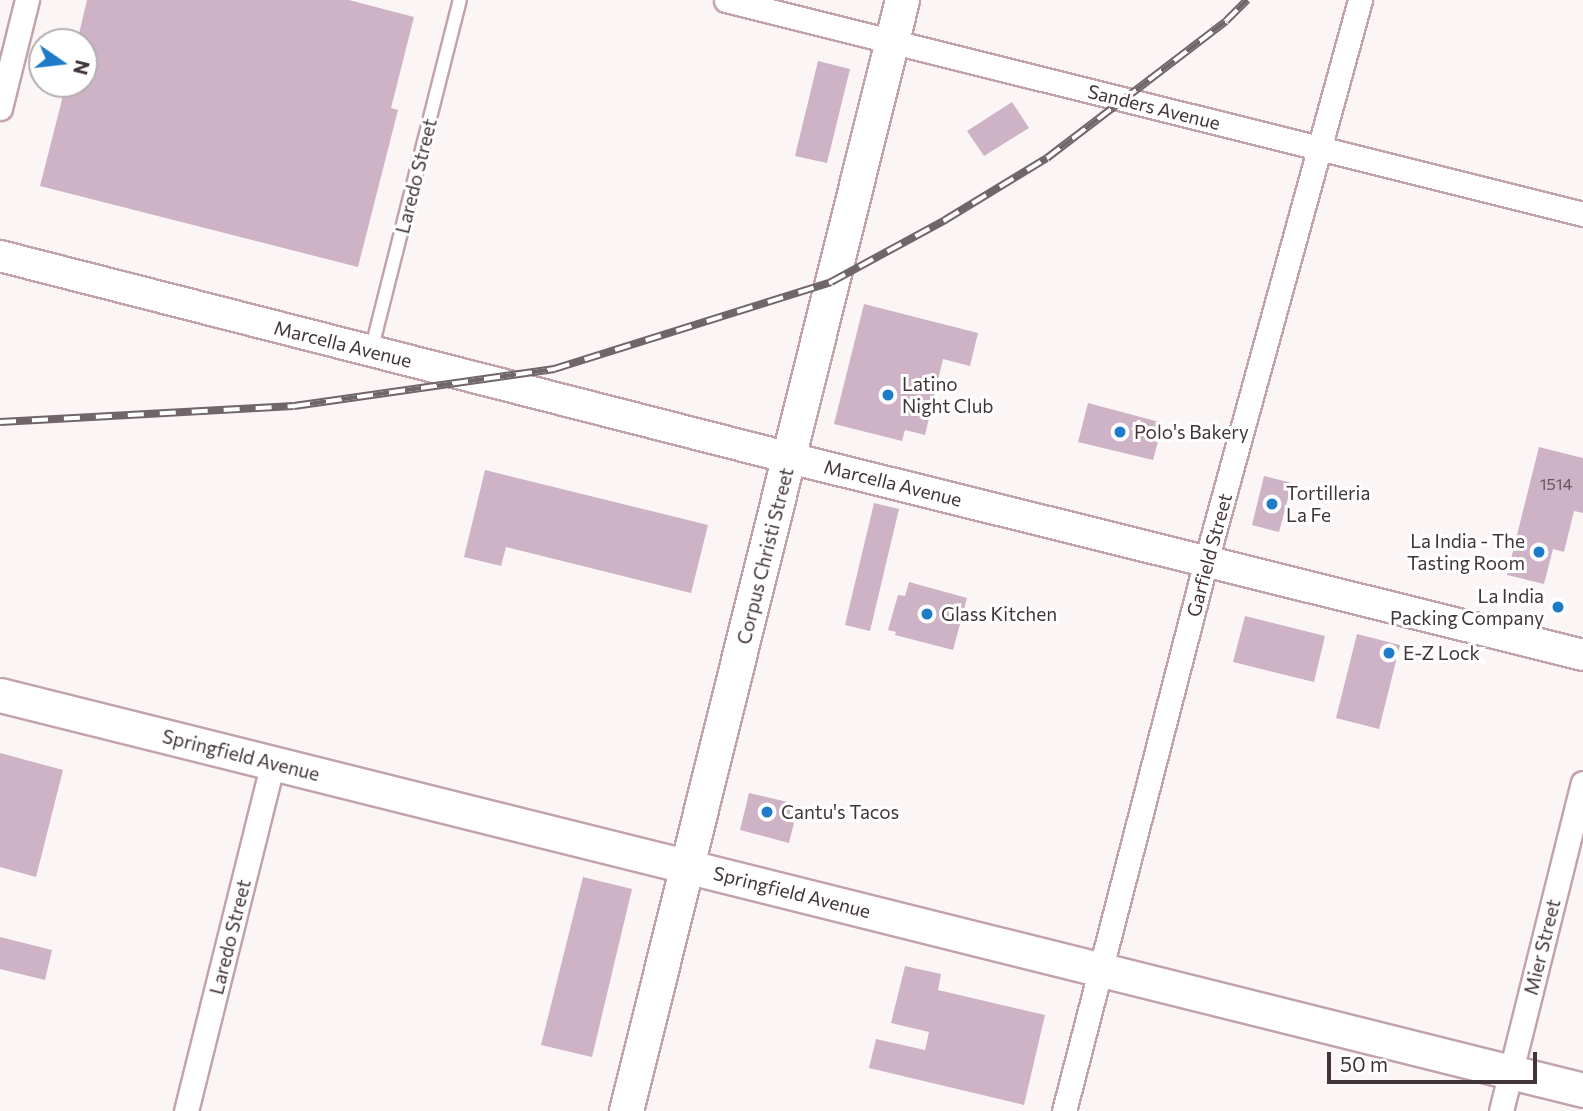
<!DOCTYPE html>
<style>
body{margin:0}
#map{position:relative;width:1583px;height:1111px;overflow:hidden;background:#fcf5f6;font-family:Commissioner,sans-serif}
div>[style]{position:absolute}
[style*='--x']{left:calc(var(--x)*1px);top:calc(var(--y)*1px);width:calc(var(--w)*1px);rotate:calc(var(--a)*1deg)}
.building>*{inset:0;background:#cdb3c5}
.roads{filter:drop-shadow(2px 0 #c2a3ac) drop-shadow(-2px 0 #c2a3ac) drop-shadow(0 2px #c2a3ac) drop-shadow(0 -2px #c2a3ac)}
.service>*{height:12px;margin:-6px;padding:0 6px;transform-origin:6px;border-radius:6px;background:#fff}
.minor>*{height:23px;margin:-11.5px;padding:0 11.5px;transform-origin:11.5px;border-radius:11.5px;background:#fff}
.tertiary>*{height:30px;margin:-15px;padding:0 15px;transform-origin:15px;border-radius:15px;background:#fff}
.secondary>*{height:33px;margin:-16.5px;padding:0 16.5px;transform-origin:16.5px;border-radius:16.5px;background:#fff}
.rail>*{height:8px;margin-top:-4px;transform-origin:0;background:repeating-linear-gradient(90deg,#fff 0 16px,#706568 0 32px);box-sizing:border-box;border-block:2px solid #706568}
.dots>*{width:19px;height:19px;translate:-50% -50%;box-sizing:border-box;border:4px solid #fff;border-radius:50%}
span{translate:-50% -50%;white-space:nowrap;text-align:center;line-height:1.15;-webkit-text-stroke:6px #fff;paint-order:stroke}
.number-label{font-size:16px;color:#65545c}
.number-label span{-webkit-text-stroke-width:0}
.street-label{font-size:19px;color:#423539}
.poi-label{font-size:19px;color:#423539}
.left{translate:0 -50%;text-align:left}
.right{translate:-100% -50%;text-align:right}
.north{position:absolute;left:28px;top:28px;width:70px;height:70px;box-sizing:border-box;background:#fff;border:2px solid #b3aeb0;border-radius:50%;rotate:104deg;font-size:19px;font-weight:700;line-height:28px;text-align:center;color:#423539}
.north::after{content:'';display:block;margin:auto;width:24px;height:32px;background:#1e7bc8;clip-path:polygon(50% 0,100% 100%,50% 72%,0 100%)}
.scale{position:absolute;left:1327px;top:1052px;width:210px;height:32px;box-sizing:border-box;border:4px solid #423539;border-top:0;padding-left:9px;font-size:21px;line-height:24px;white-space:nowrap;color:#423539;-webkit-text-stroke:5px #fff;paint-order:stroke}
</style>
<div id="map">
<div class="building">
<i style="clip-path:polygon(87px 0,349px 0,414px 17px,391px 108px,398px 110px,358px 267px,40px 186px,66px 84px,84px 84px,84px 42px,77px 42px)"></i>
<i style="clip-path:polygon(818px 61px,850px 69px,827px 163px,795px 156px)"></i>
<i style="clip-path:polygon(1012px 102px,1029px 128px,984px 156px,967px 131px)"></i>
<i style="clip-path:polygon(864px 304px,978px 333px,970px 366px,943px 359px,925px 435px,905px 430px,902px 441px,834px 424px)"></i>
<i style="clip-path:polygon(1088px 403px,1163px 423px,1153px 460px,1078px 442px)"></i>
<i style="clip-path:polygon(1539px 447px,1583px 458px,1583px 513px,1574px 511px,1564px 552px,1553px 549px,1544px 584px,1507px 575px)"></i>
<i style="clip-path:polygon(485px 470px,708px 525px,691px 593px,506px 547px,501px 566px,464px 557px)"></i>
<i style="clip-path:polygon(1264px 476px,1292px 483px,1279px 532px,1252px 525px)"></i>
<i style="clip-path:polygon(874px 503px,899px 509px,870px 631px,845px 625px)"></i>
<i style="clip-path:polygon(909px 582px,967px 598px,953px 650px,895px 635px,896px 632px,888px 630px,898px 595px,905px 596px)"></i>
<i style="clip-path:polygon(1245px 616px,1325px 636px,1314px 682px,1233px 662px)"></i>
<i style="clip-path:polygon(1357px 634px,1400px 645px,1379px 729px,1336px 718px)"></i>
<i style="clip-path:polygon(0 753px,63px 770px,36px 877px,0 867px)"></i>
<i style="clip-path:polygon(749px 793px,792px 803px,788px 821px,794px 823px,789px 843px,740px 830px)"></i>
<i style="clip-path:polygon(583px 877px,632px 889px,592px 1057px,541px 1045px)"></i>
<i style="clip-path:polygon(0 937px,52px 950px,45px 980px,0 969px)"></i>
<i style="clip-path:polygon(905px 966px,941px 974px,938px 990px,1045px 1015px,1024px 1105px,869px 1068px,876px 1039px,925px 1050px,929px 1032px,891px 1023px)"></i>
</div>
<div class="roads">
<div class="service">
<i style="--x:371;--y:351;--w:362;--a:-75.8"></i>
</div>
<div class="minor">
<i style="--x:726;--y:0;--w:883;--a:14.02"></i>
<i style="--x:0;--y:108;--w:111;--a:-76"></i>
<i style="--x:186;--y:1111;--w:359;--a:-76"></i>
<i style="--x:1064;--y:1111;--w:568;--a:-75.52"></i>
<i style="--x:1206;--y:561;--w:582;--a:-74.65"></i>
<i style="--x:1501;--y:1111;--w:338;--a:-76"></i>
</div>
<div class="tertiary">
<i style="--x:0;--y:256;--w:815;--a:14.34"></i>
<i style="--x:790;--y:458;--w:817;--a:13.95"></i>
</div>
<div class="secondary">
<i style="--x:0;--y:695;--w:1632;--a:14.01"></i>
<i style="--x:626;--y:1111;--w:1145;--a:-76.05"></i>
</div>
</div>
<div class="rail">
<i style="--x:0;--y:422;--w:294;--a:-3.1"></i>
<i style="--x:294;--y:406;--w:263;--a:-8.1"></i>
<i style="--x:554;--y:369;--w:290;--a:-17.4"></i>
<i style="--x:831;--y:282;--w:130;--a:-28.5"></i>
<i style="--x:945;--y:220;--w:119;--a:-31.3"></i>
<i style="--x:1047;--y:158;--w:225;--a:-37.4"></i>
<i style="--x:1226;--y:21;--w:30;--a:-45"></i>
</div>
<div class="dots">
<i style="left:888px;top:395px;background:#1e7bc8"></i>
<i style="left:1120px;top:432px;background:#1e7bc8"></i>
<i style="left:1272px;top:504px;background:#1e7bc8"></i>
<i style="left:1539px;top:552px;background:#1e7bc8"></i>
<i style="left:1558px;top:607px;background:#1e7bc8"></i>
<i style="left:927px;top:614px;background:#1e7bc8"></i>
<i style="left:1389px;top:653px;background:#1e7bc8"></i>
<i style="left:767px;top:812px;background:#1e7bc8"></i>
</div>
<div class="number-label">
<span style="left:1556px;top:484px">1514</span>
</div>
<div class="street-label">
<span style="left:1154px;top:107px;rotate:14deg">Sanders Avenue</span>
<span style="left:416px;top:176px;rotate:-76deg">Laredo Street</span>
<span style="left:343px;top:344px;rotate:14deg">Marcella Avenue</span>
<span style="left:893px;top:483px;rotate:14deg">Marcella Avenue</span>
<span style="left:1209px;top:555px;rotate:-75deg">Garfield Street</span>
<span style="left:765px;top:556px;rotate:-76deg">Corpus Christi Street</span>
<span style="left:241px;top:755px;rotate:14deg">Springfield Avenue</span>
<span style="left:792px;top:892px;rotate:14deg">Springfield Avenue</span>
<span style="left:230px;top:937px;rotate:-76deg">Laredo Street</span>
<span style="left:1542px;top:947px;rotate:-76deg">Mier Street</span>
</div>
<div class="poi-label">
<span class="left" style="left:902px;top:395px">Latino<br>Night Club</span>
<span class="left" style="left:1134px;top:432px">Polo's Bakery</span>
<span class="left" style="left:1286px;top:504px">Tortilleria<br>La Fe</span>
<span class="right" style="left:1525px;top:552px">La India - The<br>Tasting Room</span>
<span class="right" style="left:1544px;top:607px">La India<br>Packing Company</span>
<span class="left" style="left:941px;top:614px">Glass Kitchen</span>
<span class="left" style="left:1403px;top:653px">E-Z Lock</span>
<span class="left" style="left:781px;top:812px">Cantu's Tacos</span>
</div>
<div class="north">N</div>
<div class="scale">50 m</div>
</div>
